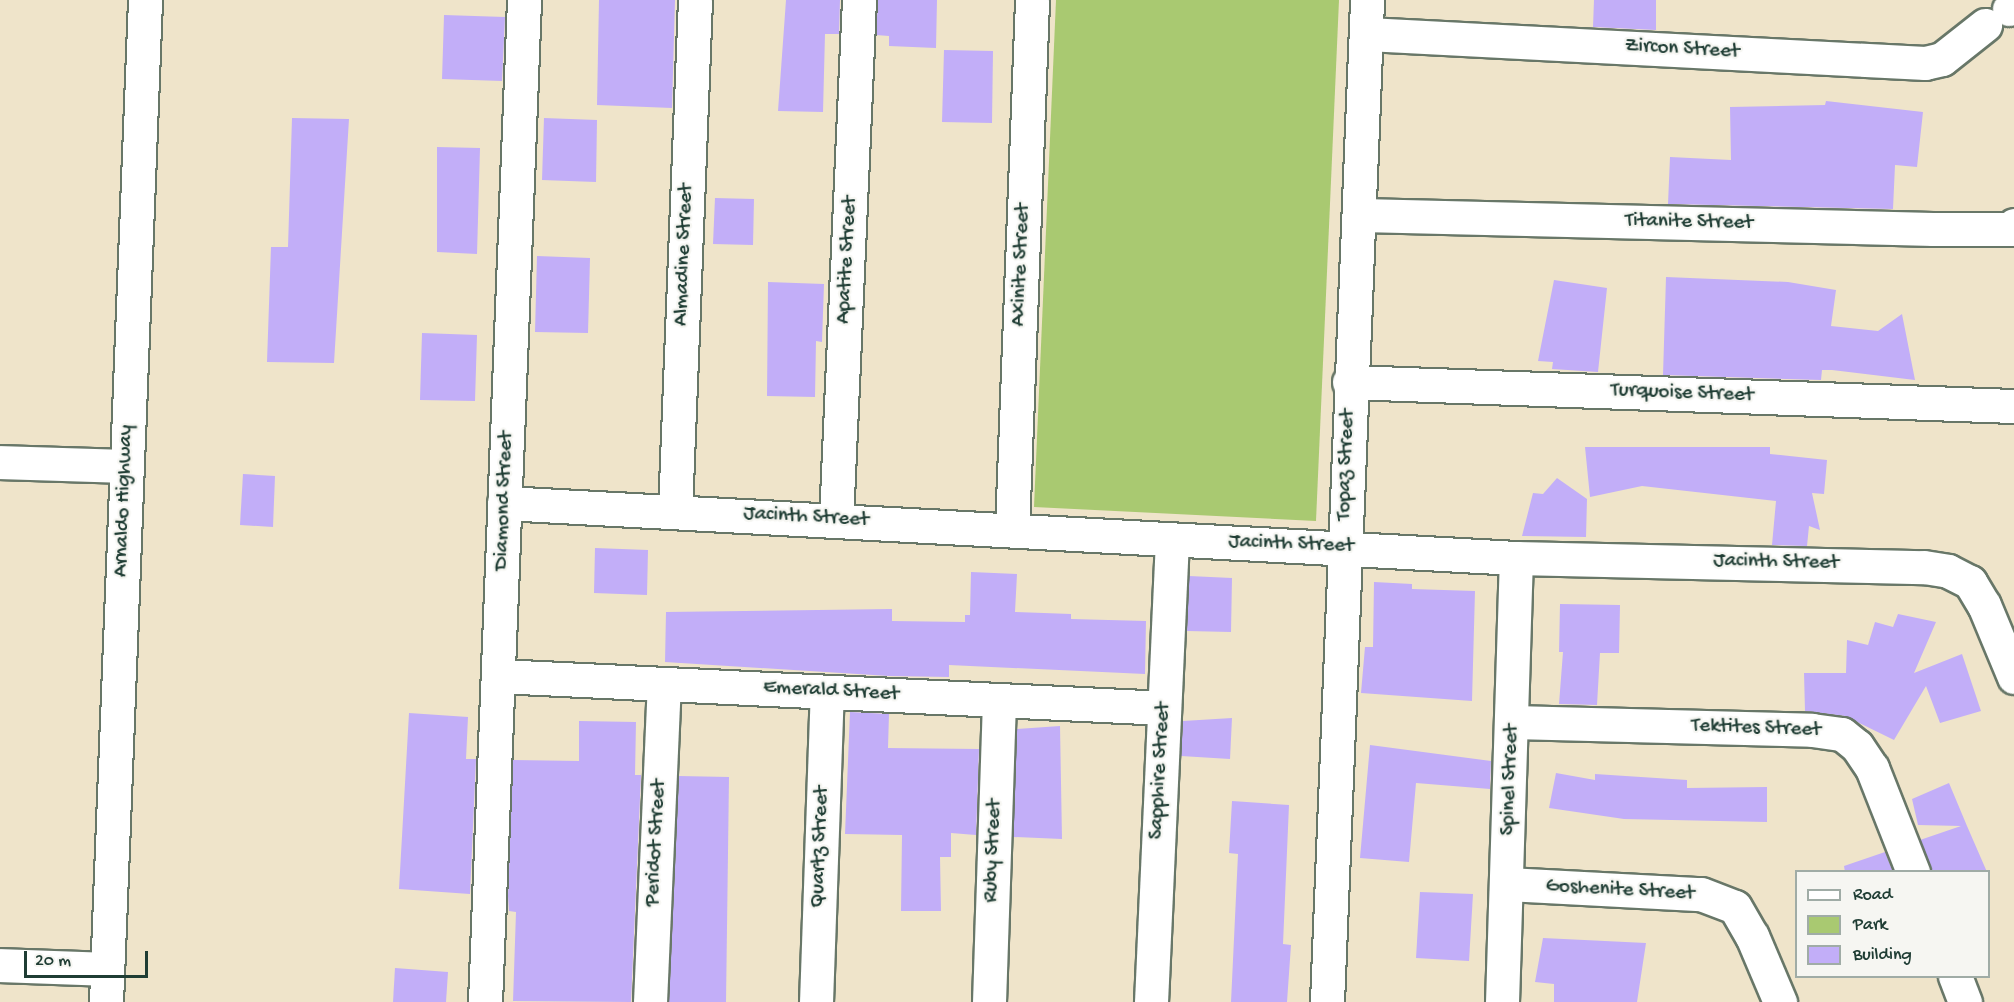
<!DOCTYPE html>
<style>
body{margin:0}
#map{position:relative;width:2014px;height:1002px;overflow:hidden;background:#efe4ca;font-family:"Gochi Hand",sans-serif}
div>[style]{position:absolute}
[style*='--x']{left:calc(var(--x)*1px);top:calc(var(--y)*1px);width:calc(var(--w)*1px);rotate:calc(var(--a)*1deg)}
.green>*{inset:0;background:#a9c971}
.building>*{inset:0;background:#c2aef8}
.roads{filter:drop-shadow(2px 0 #687768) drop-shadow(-2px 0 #687768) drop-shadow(0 2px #687768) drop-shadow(0 -2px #687768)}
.street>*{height:33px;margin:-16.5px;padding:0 16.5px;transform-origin:16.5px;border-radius:16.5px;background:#fff}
.secondary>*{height:33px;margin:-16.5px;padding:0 16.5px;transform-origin:16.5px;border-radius:16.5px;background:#fff}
span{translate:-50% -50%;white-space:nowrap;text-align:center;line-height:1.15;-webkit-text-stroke:4.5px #f6f6f2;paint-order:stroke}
.street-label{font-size:21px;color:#1f3d34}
.legend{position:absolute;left:1795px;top:870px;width:195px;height:108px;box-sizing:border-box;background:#f6f6f2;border:2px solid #a0aca6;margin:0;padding:8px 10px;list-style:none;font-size:18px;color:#1f3d34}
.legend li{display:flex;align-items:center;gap:12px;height:30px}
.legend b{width:30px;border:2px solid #a0aca6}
.scale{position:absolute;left:24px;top:951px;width:124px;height:27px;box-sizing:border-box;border:3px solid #1f3d34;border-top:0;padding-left:8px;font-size:18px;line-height:21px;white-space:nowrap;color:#1f3d34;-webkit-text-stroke:4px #f6f6f2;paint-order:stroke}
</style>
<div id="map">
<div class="green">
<i style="clip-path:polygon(1056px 0,1339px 0,1316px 521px,1034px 507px)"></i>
</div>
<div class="building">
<i style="clip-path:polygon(599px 0,675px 0,672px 108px,597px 105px)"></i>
<i style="clip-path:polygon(786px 0,840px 0,839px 34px,825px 34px,823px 112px,778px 111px)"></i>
<i style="clip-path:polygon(878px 0,937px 0,936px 48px,889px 46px,889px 36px,876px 35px)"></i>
<i style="clip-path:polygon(1594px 0,1656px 0,1656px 30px,1593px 27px)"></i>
<i style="clip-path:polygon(444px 15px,505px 17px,502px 81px,442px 79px)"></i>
<i style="clip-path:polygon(944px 50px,993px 51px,992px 123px,942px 122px)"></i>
<i style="clip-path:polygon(1826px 101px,1923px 112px,1917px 167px,1895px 165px,1893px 209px,1668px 204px,1670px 157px,1731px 160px,1730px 107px,1825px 105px)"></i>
<i style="clip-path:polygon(292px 118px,349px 119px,334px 363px,267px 362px,271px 247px,288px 247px)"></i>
<i style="clip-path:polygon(544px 118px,597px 120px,596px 182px,542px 180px)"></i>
<i style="clip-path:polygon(437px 147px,480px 148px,477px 254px,437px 252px)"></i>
<i style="clip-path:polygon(715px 198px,754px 199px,753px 245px,713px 244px)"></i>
<i style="clip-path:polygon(537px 256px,590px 258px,588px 333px,535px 332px)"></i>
<i style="clip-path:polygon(1666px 277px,1788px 282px,1836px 290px,1831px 326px,1878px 331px,1902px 314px,1915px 380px,1832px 370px,1822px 370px,1821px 380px,1663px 375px)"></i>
<i style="clip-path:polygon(1554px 280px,1607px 288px,1598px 372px,1552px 369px,1553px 362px,1538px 361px)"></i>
<i style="clip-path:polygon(768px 282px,824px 284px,822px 342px,816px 341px,815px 397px,767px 396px)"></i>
<i style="clip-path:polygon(422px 333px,477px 335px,475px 401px,420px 400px)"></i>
<i style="clip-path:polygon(1585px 447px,1770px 447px,1770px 454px,1827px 460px,1824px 494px,1812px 493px,1820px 530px,1809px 526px,1807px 546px,1772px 545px,1776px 501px,1642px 486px,1590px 497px)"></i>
<i style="clip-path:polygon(243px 474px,275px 476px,273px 527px,240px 525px)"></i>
<i style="clip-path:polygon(1557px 478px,1587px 499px,1586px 537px,1522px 536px,1533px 493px,1543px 494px)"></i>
<i style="clip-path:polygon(595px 548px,648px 550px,647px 595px,594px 593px)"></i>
<i style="clip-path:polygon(971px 572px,1017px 574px,1015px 612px,1071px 614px,1071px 619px,1146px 621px,1145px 674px,949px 665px,949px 677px,889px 676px,665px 662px,666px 612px,892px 609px,892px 621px,965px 622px,965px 615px,970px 615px)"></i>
<i style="clip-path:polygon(1189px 576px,1232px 578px,1231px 632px,1187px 631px)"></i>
<i style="clip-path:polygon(1374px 582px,1412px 584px,1412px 589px,1475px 591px,1472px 701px,1361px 693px,1365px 647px,1373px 647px)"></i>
<i style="clip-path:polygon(1560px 604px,1620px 605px,1619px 653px,1600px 653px,1597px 705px,1559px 704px,1563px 652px,1559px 652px)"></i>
<i style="clip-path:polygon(1898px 614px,1936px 622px,1914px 673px,1962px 654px,1981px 711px,1940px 723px,1926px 686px,1894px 740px,1845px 716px,1805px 711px,1804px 673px,1846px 673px,1847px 640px,1868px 645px,1875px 622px,1893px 627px)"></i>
<i style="clip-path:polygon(850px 712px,889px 714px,888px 748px,979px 749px,976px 835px,951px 833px,951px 857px,940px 857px,941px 911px,901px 911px,902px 835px,845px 834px)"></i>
<i style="clip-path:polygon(409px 713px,468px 717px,466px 759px,476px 759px,470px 894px,399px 889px)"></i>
<i style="clip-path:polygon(1232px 718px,1230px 759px,1181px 756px,1183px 721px)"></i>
<i style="clip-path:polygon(579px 721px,636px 722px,635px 775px,641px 775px,631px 1002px,513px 1001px,516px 912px,509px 911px,508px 896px,513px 760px,579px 761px)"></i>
<i style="clip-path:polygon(1060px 726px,1062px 839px,1013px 837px,1017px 729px)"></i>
<i style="clip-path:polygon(1370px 745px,1491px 761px,1490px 789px,1416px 783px,1409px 862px,1360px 858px)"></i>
<i style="clip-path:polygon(1556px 773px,1595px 780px,1595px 774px,1687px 780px,1687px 788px,1767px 787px,1767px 822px,1624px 819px,1549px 808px)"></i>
<i style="clip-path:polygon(679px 776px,729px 777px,726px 1002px,669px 1002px)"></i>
<i style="clip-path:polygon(1949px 783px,1967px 826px,1987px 872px,1931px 872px,1920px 840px,1961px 826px,1918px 825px,1912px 799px)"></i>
<i style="clip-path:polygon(1232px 801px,1289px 805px,1283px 944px,1291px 945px,1287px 1002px,1231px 1002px,1238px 854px,1229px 853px)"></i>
<i style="clip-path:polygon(1885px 852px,1893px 872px,1845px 872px,1844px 866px)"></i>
<i style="clip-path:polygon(1420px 892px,1473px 894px,1469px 961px,1416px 958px)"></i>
<i style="clip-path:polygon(1543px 938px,1646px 943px,1637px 1002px,1554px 1002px,1554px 984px,1535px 982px)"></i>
<i style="clip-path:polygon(395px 968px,448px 972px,446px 1002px,393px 1002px)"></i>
</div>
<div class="roads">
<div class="street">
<i style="--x:2009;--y:9;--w:6;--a:-31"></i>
<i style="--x:1367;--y:34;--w:559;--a:2.98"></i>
<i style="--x:1925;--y:63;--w:17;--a:-13"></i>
<i style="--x:1942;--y:59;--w:55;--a:-38.3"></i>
<i style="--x:1361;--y:215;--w:572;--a:1.4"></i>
<i style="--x:1933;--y:229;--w:78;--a:0"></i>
<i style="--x:2011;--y:229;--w:5;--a:-53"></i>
<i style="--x:1349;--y:382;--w:665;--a:2.07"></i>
<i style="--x:0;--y:462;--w:126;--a:1.8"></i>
<i style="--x:504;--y:503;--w:1013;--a:3.11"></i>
<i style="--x:1516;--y:558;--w:408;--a:1.3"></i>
<i style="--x:1924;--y:567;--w:24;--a:9"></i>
<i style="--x:1948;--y:571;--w:25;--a:27"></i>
<i style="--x:1970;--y:582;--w:27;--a:59"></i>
<i style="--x:1984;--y:605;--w:78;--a:67.4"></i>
<i style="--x:675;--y:511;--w:511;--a:-87.76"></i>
<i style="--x:836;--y:520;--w:521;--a:-87.47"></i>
<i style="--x:1012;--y:529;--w:529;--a:-87.83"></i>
<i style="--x:499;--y:676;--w:666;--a:2.75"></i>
<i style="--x:1513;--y:722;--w:299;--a:1.5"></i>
<i style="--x:1812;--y:730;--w:30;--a:8"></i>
<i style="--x:1842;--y:734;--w:19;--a:39"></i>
<i style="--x:1857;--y:746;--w:27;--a:56"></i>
<i style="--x:1872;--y:768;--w:112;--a:68.5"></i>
<i style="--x:1507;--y:884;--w:194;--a:3"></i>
<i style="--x:1701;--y:894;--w:36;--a:21"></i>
<i style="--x:1735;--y:907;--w:34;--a:60"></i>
<i style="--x:1752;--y:936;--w:72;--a:67"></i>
<i style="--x:0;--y:965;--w:107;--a:2.1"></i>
<i style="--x:1955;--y:976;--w:28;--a:69"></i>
<i style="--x:485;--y:1002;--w:1003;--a:-87.77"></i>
<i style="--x:650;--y:1002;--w:318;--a:-87.5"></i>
<i style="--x:816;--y:1002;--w:310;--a:-88"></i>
<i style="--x:989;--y:1002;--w:302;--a:-88.1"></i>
<i style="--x:1151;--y:1002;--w:461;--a:-87.4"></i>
<i style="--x:1327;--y:1002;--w:1003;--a:-87.71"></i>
<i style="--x:1502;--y:1002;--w:444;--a:-88.2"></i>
</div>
<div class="secondary">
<i style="--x:106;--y:1002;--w:1003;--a:-87.77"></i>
</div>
</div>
<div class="street-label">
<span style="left:1682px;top:50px;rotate:3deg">Zircon Street</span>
<span style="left:1689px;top:223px;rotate:1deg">Titanite Street</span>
<span style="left:685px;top:255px;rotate:-88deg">Almadine Street</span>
<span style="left:848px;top:260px;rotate:-87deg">Apatite Street</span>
<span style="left:1022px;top:265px;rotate:-88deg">Axinite Street</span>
<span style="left:1682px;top:394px;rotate:2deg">Turquoise Street</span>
<span style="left:1347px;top:465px;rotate:-88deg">Topaz Street</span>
<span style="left:125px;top:501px;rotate:-88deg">Arnaldo Highway</span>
<span style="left:505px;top:501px;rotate:-88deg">Diamond Street</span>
<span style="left:806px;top:518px;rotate:3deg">Jacinth Street</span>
<span style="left:1291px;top:545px;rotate:2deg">Jacinth Street</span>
<span style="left:1776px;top:563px;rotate:1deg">Jacinth Street</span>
<span style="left:831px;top:692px;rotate:3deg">Emerald Street</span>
<span style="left:1756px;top:729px;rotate:2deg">Tektites Street</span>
<span style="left:1161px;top:771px;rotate:-87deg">Sapphire Street</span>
<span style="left:1511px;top:780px;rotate:-88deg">Spinel Street</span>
<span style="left:657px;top:843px;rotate:-87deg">Peridot Street</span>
<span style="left:821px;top:847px;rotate:-88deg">Quartz Street</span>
<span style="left:994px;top:851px;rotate:-88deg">Ruby Street</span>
<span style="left:1620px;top:891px;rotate:3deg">Goshenite Street</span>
</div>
<ul class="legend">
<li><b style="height:8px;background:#fff"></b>Road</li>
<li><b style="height:16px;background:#a9c971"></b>Park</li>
<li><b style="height:16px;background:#c2aef8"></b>Building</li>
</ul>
<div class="scale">20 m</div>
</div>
